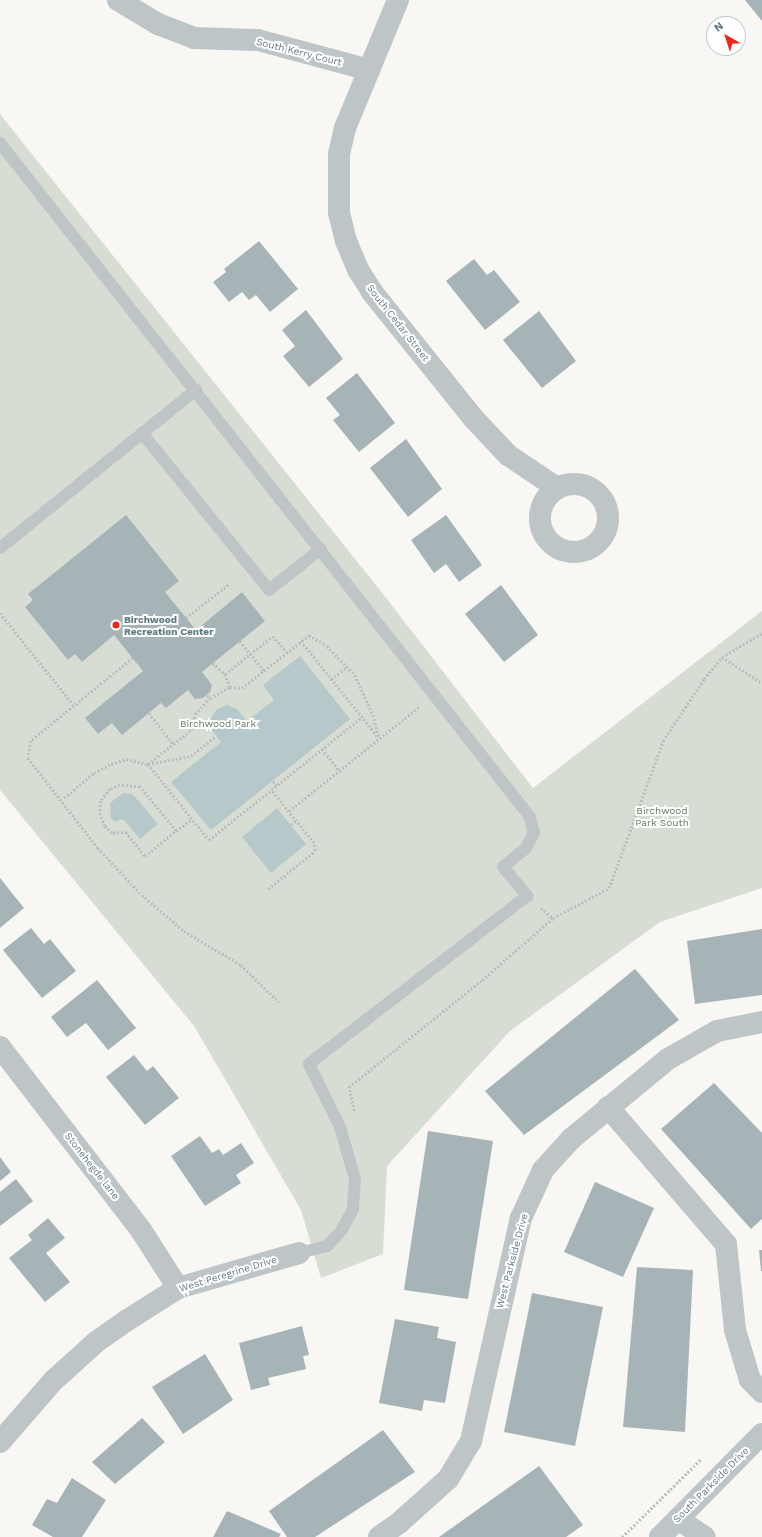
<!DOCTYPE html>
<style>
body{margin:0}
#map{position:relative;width:762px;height:1537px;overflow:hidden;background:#f8f7f4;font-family:"Work Sans",sans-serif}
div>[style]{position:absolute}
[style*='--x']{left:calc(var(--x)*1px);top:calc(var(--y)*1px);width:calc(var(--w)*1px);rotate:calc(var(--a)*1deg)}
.green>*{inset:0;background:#d8ddd3}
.water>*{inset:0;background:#b6c8ca}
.building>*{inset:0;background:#a6b4b7}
.path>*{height:2.5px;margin-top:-1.25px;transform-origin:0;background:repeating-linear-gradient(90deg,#babfc1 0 2px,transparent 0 4px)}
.service>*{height:12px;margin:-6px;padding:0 6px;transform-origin:6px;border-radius:6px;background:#bdc5c7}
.minor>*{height:22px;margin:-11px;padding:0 11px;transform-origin:11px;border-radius:11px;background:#bdc5c7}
.minor>.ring{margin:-11px;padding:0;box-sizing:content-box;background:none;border:22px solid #bdc5c7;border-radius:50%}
.dots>*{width:11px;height:11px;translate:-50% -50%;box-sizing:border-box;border:2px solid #fff;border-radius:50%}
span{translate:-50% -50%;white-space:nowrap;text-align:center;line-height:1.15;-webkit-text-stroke:4px #fff;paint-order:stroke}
.street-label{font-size:10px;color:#607a82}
.poi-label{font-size:10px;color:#607a82;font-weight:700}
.left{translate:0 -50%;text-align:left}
.park-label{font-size:10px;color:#69795f}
.north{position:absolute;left:706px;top:16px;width:40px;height:40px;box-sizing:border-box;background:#fff;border:1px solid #bfcacd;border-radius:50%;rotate:321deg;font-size:11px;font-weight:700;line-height:16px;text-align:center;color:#607a82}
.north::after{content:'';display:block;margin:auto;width:14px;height:18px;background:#f1231a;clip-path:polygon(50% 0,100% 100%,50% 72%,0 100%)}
</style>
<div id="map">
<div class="green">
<i style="clip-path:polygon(0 114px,383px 594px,533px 788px,762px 611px,762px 888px,660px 922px,510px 1031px,387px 1166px,383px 1254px,321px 1278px,301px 1210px,194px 1026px,0 790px)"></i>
</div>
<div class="water">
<i style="clip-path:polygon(300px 656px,350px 719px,211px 830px,171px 782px,221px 742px,211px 729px,211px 718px,217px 709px,227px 705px,237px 709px,247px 721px,274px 700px,263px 685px)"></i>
<i style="clip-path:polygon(123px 793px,132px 794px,137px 799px,158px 824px,140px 839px,125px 821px,121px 819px,116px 822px,111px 818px,110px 803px)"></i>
<i style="clip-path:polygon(277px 808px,306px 844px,271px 873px,242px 837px)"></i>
</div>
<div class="building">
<i style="clip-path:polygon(745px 0,762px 0,762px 21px)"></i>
<i style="clip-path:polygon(259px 241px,298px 289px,270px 312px,256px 295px,249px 300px,242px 292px,229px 302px,213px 282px,226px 272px,224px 269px)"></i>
<i style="clip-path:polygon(474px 259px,487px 275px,494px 270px,520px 302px,485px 330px,446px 281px)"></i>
<i style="clip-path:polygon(306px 310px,343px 359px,309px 387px,283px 356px,295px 346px,282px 330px)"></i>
<i style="clip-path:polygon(539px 311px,576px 361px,542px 388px,503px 340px)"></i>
<i style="clip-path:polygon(357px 373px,395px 423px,359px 452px,333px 420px,340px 415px,326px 398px)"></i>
<i style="clip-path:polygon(406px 439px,442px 489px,408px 517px,370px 468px)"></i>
<i style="clip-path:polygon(126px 515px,179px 581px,165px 592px,196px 630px,242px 592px,265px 621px,202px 672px,212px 685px,210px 692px,203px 698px,195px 699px,188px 690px,166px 708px,161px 703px,122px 735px,112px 723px,98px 734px,85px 718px,143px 671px,114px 635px,82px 662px,75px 654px,68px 660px,25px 607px,33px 600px,28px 594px)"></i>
<i style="clip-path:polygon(446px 515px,482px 565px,459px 582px,446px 564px,434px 573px,411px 540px)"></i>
<i style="clip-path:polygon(501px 585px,538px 635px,504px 662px,465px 614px)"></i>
<i style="clip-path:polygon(0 878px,24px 908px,0 928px)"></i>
<i style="clip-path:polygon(31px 928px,44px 944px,50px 939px,76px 971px,42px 998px,3px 950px)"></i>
<i style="clip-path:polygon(762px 929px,762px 995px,695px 1004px,687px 941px)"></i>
<i style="clip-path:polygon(635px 969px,679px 1020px,524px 1135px,485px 1091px)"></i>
<i style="clip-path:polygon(97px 980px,136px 1028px,108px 1050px,86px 1023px,67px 1037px,51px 1017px)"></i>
<i style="clip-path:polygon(134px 1055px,147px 1071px,153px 1066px,179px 1098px,145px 1125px,106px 1077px)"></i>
<i style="clip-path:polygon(714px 1083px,762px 1133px,762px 1219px,751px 1229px,661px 1129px)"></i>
<i style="clip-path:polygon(428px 1131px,493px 1141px,468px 1299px,404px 1290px)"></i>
<i style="clip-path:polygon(200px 1136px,212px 1153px,219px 1149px,223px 1155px,241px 1143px,254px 1163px,236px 1175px,241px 1183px,205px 1206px,171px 1156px)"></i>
<i style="clip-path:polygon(0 1157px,11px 1172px,0 1181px)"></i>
<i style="clip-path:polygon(16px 1179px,33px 1201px,0 1226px,0 1192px)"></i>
<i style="clip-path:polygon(595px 1182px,654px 1208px,623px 1277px,564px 1252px)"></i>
<i style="clip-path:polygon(48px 1218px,65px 1238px,46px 1253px,70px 1282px,45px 1302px,9px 1258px,32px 1240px,28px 1235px)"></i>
<i style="clip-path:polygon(759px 1250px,762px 1250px,762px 1271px,761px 1271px)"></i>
<i style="clip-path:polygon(637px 1267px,693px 1270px,685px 1432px,623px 1427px)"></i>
<i style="clip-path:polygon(532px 1293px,603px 1307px,575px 1446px,504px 1432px)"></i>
<i style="clip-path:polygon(395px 1319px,439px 1327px,437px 1338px,456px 1342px,445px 1403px,424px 1400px,422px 1411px,379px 1403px)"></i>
<i style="clip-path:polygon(302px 1326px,309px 1355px,303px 1356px,306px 1369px,268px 1378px,270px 1385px,251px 1390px,239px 1343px)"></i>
<i style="clip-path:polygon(205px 1354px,233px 1400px,183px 1434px,152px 1387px)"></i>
<i style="clip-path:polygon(142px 1418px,165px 1442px,115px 1484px,92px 1462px)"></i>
<i style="clip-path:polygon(383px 1430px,415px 1472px,315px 1537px,287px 1537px,269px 1511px)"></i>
<i style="clip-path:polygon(539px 1466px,583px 1525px,566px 1537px,439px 1537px)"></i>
<i style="clip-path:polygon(72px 1478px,106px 1500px,82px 1537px,53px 1537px,32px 1525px,47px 1499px,57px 1503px)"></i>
<i style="clip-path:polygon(227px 1511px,281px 1534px,279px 1537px,213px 1537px)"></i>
</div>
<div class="path">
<i style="--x:0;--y:613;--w:117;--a:51.3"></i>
<i style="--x:186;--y:618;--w:55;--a:-38.3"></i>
<i style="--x:240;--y:641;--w:38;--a:51"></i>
<i style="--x:301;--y:641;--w:124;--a:51.2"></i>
<i style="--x:722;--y:657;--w:48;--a:33"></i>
<i style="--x:133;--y:658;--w:132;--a:140.9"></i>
<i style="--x:31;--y:741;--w:17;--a:100"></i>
<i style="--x:28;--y:758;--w:114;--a:52.1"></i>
<i style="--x:98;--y:848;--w:64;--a:46.9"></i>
<i style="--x:142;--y:895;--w:55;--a:40.6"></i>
<i style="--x:184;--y:931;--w:66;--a:30.8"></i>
<i style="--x:241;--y:965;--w:53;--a:44.2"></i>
<i style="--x:213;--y:663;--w:16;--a:43"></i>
<i style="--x:225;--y:674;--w:14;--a:69"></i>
<i style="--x:225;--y:674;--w:61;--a:-38.4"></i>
<i style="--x:273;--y:636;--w:21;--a:49"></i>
<i style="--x:331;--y:679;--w:21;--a:-37"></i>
<i style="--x:207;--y:695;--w:4;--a:45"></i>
<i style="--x:149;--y:713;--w:39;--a:52"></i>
<i style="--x:322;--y:749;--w:27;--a:51"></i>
<i style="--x:148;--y:764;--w:55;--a:-38.3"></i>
<i style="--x:191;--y:730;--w:16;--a:-76"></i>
<i style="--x:195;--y:714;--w:22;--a:-47"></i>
<i style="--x:210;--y:698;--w:23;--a:-29"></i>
<i style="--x:230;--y:687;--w:12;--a:5"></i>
<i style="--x:242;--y:688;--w:85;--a:-38.3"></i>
<i style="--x:309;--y:635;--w:21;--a:31"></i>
<i style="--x:327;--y:646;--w:40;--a:46"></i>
<i style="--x:355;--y:675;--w:44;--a:65.8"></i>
<i style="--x:373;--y:715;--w:24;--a:75"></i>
<i style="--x:148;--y:764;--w:97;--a:51.2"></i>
<i style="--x:209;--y:840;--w:196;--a:-38.8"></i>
<i style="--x:273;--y:781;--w:6;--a:45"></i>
<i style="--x:64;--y:798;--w:39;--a:-40"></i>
<i style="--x:94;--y:773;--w:19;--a:-28"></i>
<i style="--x:111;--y:764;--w:16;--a:-18"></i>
<i style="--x:126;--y:759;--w:23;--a:13"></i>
<i style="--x:148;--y:764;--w:44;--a:-10.5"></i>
<i style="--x:191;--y:756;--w:32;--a:-39"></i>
<i style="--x:289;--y:811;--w:168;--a:-38.7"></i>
<i style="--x:291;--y:825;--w:6;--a:-39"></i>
<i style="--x:176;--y:831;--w:57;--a:-129.3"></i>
<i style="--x:140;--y:787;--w:20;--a:-174"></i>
<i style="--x:120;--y:785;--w:11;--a:158"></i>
<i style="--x:110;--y:789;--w:15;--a:127"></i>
<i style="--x:101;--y:801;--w:12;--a:95"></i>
<i style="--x:100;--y:813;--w:14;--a:69"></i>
<i style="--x:105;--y:826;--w:11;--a:41"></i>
<i style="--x:113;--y:833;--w:13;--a:-4"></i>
<i style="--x:126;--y:832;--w:31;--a:52"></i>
<i style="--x:145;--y:856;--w:40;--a:-39"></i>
<i style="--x:176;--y:831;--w:20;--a:-37"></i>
<i style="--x:268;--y:889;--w:60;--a:-39"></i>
<i style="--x:315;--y:851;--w:8;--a:-97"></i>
<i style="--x:314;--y:843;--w:68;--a:-129.1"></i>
<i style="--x:541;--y:908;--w:16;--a:40"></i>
<i style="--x:354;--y:1111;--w:25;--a:-102"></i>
<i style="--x:349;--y:1087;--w:171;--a:-38.8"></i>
<i style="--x:482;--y:980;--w:94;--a:-41.1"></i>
<i style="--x:553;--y:918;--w:64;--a:-28.2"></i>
<i style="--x:609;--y:888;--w:157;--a:-69.8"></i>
<i style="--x:663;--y:741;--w:74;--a:-56.5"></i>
<i style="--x:704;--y:679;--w:28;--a:-51"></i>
<i style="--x:722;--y:657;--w:47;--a:-31"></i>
<i style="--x:622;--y:1537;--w:110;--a:-44.6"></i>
</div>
<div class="service">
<i style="--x:0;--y:143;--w:857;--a:51.82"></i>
<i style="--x:530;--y:817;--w:16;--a:76"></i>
<i style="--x:534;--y:833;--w:18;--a:119"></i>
<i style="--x:525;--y:849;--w:28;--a:141"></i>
<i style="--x:503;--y:867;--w:38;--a:50"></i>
<i style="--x:527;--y:896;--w:275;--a:142.4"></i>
<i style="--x:309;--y:1064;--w:70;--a:63.8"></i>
<i style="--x:340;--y:1127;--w:54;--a:73.9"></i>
<i style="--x:355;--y:1179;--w:30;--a:94"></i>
<i style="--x:353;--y:1209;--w:24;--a:118"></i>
<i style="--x:342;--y:1230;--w:22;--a:133"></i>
<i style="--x:327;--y:1246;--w:29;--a:166"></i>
<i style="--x:142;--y:433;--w:202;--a:51"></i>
<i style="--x:269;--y:590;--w:66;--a:-38.3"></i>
<i style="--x:0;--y:548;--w:252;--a:-38.9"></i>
</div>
<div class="minor">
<i style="--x:118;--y:0;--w:47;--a:31"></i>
<i style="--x:158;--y:24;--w:39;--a:21"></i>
<i style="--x:194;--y:38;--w:64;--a:1.8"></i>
<i style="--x:258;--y:40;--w:115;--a:15.1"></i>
<i style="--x:398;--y:0;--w:139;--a:112.5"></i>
<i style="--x:345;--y:128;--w:28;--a:103"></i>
<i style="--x:339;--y:155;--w:58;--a:90"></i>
<i style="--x:339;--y:213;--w:29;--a:76"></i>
<i style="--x:346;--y:241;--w:33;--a:67"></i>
<i style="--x:359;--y:271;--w:25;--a:58"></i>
<i style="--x:372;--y:292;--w:163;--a:51.2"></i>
<i style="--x:474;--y:419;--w:50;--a:46.6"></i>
<i style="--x:508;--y:455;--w:59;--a:34"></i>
<i class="ring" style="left:540px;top:484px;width:46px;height:46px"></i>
<i style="--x:0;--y:1047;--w:231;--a:52.4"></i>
<i style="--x:141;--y:1230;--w:69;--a:57.5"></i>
<i style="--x:608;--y:1107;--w:181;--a:49.3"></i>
<i style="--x:726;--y:1244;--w:86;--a:84"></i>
<i style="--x:735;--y:1330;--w:52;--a:73.3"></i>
<i style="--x:750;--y:1380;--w:17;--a:45"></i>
<i style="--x:0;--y:1442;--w:81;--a:-49"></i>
<i style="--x:53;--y:1381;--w:58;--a:-42.2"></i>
<i style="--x:96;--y:1342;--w:37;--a:-35"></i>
<i style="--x:126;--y:1321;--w:62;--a:-32.4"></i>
<i style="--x:178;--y:1288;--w:126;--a:-16.1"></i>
<i style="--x:678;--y:1519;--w:32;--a:34"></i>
<i style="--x:379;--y:1537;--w:24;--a:-35"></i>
<i style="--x:399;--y:1523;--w:66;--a:-41.9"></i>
<i style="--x:448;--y:1479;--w:44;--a:-58.8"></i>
<i style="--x:471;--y:1441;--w:229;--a:-77.4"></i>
<i style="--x:521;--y:1218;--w:53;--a:-65.4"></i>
<i style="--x:543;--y:1170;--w:42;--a:-47.9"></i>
<i style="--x:571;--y:1139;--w:126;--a:-39.5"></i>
<i style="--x:668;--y:1059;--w:56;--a:-29.7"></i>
<i style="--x:717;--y:1031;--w:46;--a:-11.3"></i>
<i style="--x:660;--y:1537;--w:145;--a:-45.3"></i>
</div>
<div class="dots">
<i style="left:116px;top:625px;background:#f1231a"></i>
</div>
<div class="street-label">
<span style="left:299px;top:52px;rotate:14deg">South Kerry Court</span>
<span style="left:398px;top:323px;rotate:52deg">South Cedar Street</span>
<span style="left:92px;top:1166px;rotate:52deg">Stonehegde lane</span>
<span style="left:512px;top:1261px;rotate:-75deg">West Parkside Drive</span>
<span style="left:228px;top:1274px;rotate:-17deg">West Peregrine Drive</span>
<span style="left:711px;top:1485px;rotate:-45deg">South Parkside Drive</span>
</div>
<div class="poi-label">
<span class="left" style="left:124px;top:625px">Birchwood<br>Recreation Center</span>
</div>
<div class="park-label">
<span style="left:218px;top:724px">Birchwood Park</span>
<span style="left:662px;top:816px">Birchwood<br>Park South</span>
</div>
<div class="north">N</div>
</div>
